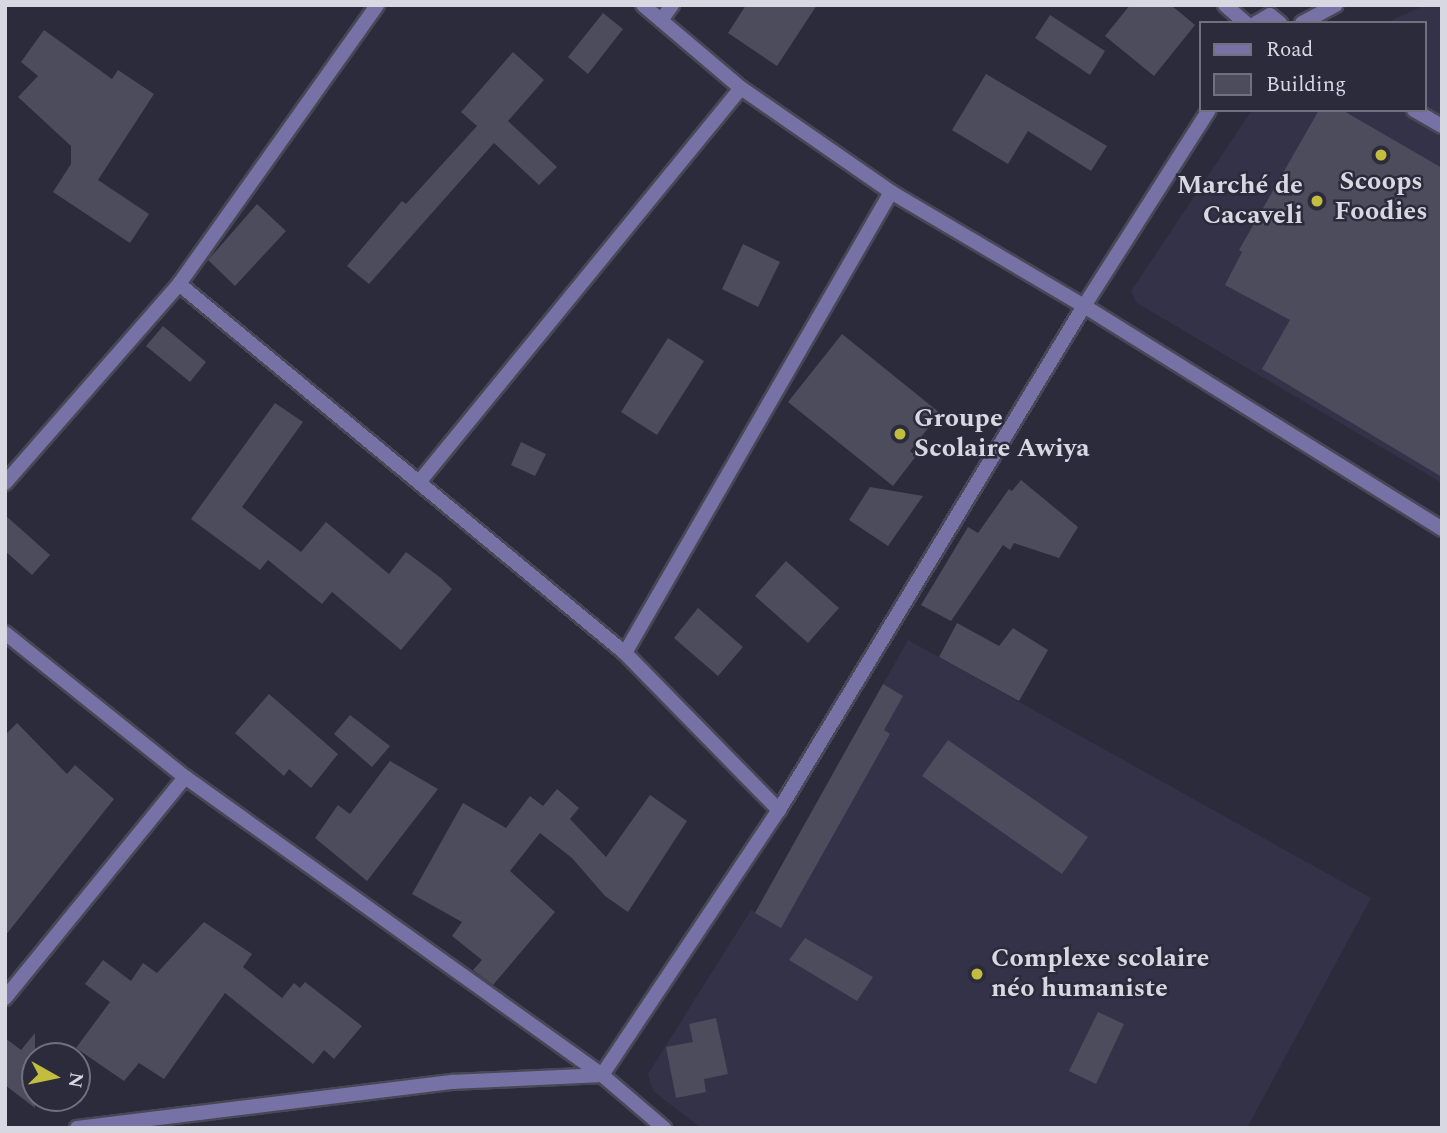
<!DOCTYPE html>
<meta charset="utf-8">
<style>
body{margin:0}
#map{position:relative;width:1447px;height:1133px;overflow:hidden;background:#2b2b3b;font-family:Spectral,serif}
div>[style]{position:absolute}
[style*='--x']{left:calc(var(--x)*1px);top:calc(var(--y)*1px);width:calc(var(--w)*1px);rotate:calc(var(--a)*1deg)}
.built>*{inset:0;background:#333248}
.building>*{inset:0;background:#4c4c5d}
.roads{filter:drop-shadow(2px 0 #474756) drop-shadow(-2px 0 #474756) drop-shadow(0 2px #474756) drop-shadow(0 -2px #474756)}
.lane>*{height:14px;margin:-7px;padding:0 7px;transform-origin:7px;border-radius:7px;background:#7672a5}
.street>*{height:14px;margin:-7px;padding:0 7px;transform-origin:7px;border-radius:7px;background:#7672a5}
.dots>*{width:19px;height:19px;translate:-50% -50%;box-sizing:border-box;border:4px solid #2b2b3b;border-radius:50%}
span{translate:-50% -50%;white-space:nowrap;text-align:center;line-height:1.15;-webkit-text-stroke:5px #2b2b3b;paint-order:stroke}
.poi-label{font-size:26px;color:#d8d8e3;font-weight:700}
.right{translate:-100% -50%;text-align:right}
.left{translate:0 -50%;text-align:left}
.frame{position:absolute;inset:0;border:7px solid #d8d8e3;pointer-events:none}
.legend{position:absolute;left:1199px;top:21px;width:228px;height:91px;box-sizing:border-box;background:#2b2b3b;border:2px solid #70707e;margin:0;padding:9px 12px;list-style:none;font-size:21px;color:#d8d8e3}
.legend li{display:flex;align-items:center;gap:14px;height:35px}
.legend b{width:35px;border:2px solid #70707e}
.north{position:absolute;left:21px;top:1042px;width:70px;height:70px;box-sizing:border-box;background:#2b2b3b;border:2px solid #70707e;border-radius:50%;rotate:99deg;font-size:19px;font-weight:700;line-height:28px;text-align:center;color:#d8d8e3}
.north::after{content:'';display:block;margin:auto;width:24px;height:32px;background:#c2bd3f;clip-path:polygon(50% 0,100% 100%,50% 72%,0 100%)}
</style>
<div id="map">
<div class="built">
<i style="clip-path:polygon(1425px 5px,1442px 5px,1442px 483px,1137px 303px,1131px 291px,1252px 110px,1424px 110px,1424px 23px,1386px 23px)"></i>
<i style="clip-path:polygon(908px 640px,1371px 898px,1247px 1128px,701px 1128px,653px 1091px,648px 1074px,751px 910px,755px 912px)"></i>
</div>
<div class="building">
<i style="clip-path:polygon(746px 5px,817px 5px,777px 66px,728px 33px)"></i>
<i style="clip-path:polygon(1130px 5px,1171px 5px,1195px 25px,1154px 76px,1105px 36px)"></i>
<i style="clip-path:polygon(603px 13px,623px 29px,588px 74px,568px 57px)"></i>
<i style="clip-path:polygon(1050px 15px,1105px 51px,1090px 75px,1035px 38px)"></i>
<i style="clip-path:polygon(44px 30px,112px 79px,118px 70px,154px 94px,98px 180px,149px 214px,130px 243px,53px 192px,71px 164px,71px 146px,18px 97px,38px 76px,21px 62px)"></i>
<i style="clip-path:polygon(513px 52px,544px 80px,508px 121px,557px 167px,539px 185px,494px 143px,369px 284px,347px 266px,402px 201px,406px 204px,477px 126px,461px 112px)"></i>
<i style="clip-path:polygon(986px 74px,1107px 146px,1091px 171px,1028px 131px,1008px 164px,952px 130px)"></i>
<i style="clip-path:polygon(1319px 110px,1342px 110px,1442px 168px,1442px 477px,1262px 369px,1290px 320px,1225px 285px,1242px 252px,1239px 250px)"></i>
<i style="clip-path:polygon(257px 204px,286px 231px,235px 286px,208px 260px)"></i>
<i style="clip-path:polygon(743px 244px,780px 262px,758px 307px,722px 289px)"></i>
<i style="clip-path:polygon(163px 326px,206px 362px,190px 382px,146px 346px)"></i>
<i style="clip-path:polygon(842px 334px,940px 413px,910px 451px,916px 456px,893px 486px,788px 402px)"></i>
<i style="clip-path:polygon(668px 338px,704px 361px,657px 435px,621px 412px)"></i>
<i style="clip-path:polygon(275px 403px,303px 422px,242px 507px,301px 552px,326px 522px,389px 574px,406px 552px,441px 578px,452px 589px,401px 650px,332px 592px,322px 604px,268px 560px,260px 570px,191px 519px)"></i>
<i style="clip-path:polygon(521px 442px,546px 454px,535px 476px,511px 465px)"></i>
<i style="clip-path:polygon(1021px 480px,1078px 527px,1059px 558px,1014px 543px,1010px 550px,1003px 545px,951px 621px,921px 605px,968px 527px,978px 533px,1009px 489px,1012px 491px)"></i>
<i style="clip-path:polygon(870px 487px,923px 496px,888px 546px,849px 520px)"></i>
<i style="clip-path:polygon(5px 515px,50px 555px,32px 575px,5px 551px)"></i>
<i style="clip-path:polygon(786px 561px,839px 608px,808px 643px,755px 596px)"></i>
<i style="clip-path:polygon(698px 608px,743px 647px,718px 676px,674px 638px)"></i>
<i style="clip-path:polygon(957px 623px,999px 646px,1013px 628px,1048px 650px,1019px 701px,939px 657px)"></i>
<i style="clip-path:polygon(883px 684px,903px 696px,884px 730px,890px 734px,781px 928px,755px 913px)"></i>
<i style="clip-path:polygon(269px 694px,338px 754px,311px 788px,289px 769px,284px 776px,235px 733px)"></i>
<i style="clip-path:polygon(350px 715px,390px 746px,372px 767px,334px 734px)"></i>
<i style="clip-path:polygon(17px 723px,67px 774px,75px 765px,114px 799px,5px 936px,5px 735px)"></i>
<i style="clip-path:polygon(948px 740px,1088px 837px,1062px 874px,922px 776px)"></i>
<i style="clip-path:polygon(390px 761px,438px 789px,367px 881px,315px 838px,338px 805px,350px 814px)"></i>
<i style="clip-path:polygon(557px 789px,579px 808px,570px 819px,606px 857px,650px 795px,687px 821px,628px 912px,605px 896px,572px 858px,540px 833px,510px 871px,555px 912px,493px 985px,473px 970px,482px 960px,452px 936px,462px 922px,412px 894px,463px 803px,506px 828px,530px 796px,543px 806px)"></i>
<i style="clip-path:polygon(204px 922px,252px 954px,243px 967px,282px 998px,294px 983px,300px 988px,305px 982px,362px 1026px,334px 1059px,324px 1050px,313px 1064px,225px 993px,164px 1079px,139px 1063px,124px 1081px,76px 1048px,110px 1002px,85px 984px,103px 960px,131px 981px,143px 963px,157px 973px)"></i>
<i style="clip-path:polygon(805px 938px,873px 977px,857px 1001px,789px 960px)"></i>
<i style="clip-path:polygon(1098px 1012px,1124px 1024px,1096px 1084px,1069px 1071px)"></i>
<i style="clip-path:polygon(716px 1018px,728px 1074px,704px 1079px,706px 1092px,676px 1098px,666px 1047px,693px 1042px,689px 1024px)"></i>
<i style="clip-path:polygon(35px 1033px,35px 1108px,5px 1085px,5px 1038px,21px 1050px)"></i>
</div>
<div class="roads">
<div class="lane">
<i style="--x:1414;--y:110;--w:32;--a:30"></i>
</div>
<div class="street">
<i style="--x:643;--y:5;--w:128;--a:40.3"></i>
<i style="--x:741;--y:88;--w:183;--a:34.7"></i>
<i style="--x:891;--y:192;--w:224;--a:30.6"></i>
<i style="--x:1084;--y:306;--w:422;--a:31.9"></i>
<i style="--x:1225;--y:5;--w:28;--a:41"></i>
<i style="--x:662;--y:19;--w:17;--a:-54"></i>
<i style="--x:1256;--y:23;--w:16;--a:-30"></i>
<i style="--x:1270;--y:15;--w:13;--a:39"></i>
<i style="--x:1302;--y:23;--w:38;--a:-28"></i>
<i style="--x:179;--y:284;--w:579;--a:39.6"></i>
<i style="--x:625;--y:653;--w:220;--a:45.6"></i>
<i style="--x:420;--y:481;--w:507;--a:-50.76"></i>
<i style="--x:5;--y:483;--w:264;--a:-48.8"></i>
<i style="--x:179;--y:284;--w:342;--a:-54.6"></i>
<i style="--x:5;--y:633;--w:231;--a:38.7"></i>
<i style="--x:185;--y:777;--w:513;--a:35.55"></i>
<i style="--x:602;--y:1075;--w:82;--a:40.5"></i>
<i style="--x:625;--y:653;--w:532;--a:-60.01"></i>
<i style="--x:5;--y:998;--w:285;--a:-50.8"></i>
<i style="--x:602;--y:1075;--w:319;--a:-56.3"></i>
<i style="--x:779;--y:810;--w:589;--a:-58.82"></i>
<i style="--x:1084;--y:306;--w:232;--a:-57.5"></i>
<i style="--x:77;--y:1128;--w:379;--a:-7"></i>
<i style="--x:453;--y:1082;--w:149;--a:-2.7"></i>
</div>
</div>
<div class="dots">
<i style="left:1381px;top:155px;background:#c2bd3f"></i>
<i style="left:1317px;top:201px;background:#c2bd3f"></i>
<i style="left:900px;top:434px;background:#c2bd3f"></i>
<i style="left:977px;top:974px;background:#c2bd3f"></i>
</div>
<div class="poi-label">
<span style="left:1381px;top:197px">Scoops<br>Foodies</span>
<span class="right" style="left:1303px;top:201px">Marché de<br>Cacaveli</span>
<span class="left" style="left:914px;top:434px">Groupe<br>Scolaire Awiya</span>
<span class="left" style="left:991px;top:974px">Complexe scolaire<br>néo humaniste</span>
</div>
<div class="frame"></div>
<ul class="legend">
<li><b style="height:9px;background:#7672a5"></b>Road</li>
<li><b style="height:19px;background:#4c4c5d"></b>Building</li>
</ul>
<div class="north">N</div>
</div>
